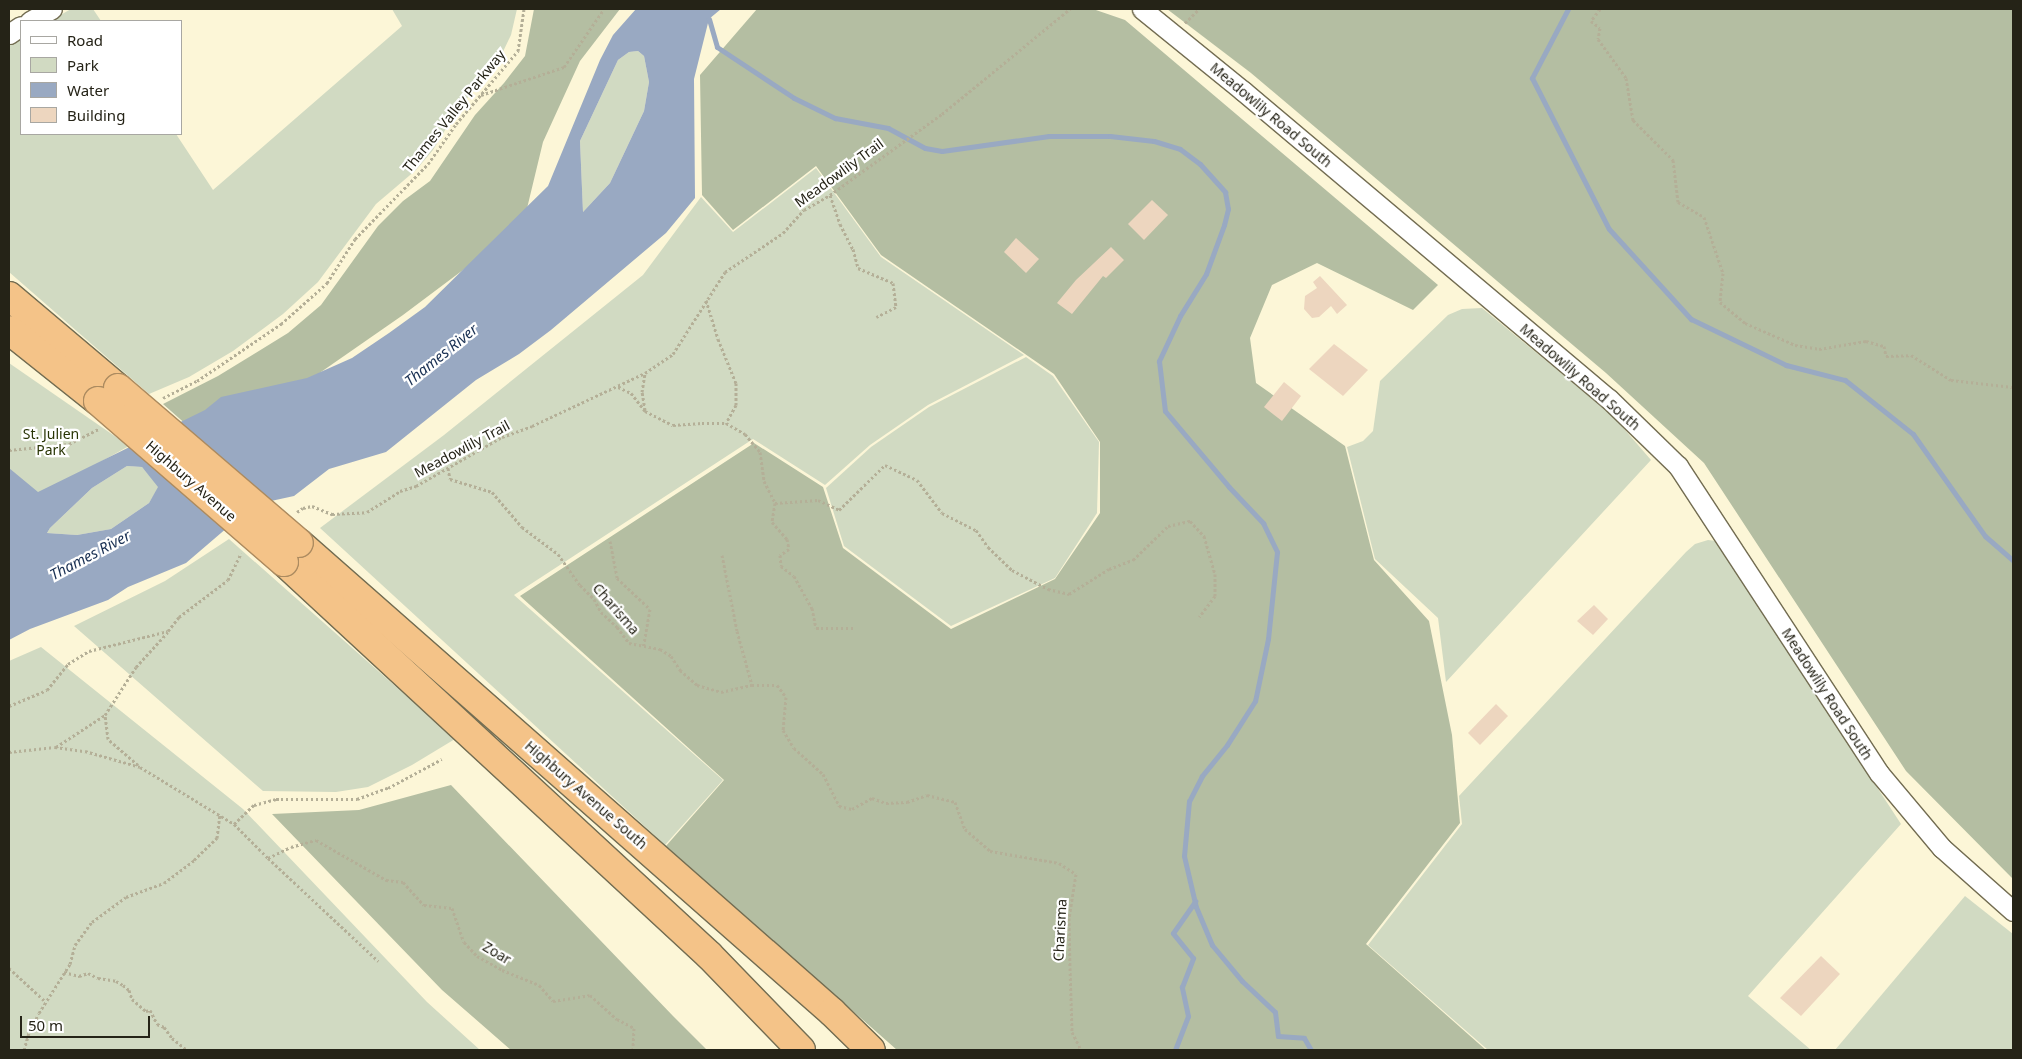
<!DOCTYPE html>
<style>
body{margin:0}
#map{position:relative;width:2022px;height:1059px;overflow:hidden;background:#fcf6d7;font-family:"Noto Sans",sans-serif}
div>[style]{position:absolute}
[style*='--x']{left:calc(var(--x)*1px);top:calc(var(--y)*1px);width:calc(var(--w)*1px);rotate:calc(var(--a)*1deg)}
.green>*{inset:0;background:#d1dac2}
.forest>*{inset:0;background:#b4bea2}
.water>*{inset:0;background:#99a9c2}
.stream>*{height:5px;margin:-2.5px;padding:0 2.5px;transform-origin:2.5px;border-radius:2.5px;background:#99a9c2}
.building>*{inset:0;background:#edd6bf}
.path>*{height:3px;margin-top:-1.5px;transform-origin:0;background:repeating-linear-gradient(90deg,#b4af97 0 2.5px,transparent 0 5px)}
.roads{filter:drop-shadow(1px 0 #736d52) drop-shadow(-1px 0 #736d52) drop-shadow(0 1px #736d52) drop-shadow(0 -1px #736d52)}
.street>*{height:19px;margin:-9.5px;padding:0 9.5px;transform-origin:9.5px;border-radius:9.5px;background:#fff}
.highway>*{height:28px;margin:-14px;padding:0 14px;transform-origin:14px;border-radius:14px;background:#f4c388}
.bridges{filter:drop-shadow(1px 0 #ac8b60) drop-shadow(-1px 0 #ac8b60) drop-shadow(0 1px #ac8b60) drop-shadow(0 -1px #ac8b60)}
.highway-bridge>*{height:28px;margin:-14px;padding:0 14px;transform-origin:14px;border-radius:14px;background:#f4c388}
span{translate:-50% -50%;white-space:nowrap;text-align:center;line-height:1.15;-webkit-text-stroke:4.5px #fff;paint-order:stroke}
.street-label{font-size:14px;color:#252317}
.park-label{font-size:14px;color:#293505}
.water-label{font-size:15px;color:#182f52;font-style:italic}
.frame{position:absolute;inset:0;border:10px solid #252317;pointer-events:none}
.legend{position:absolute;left:20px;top:20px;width:162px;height:115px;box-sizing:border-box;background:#fff;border:1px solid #a8a7a2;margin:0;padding:6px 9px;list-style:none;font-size:15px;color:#252317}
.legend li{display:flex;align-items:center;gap:10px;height:25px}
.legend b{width:25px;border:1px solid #a8a7a2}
.scale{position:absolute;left:20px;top:1016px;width:130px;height:22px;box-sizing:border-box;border:2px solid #252317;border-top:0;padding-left:6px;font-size:15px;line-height:18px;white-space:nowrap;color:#252317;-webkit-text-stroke:4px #fff;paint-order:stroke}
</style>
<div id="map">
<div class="green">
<i style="clip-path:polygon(71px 9px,93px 9px,101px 21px,50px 21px)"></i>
<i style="clip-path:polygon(392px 9px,517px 9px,511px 35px,498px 62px,458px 109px,433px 150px,416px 170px,376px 204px,318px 282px,283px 314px,233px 351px,189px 377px,149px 394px,9px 272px,9px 45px,21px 38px,21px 134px,176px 134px,213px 190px,402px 26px)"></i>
<i style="clip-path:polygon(638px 51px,644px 56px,649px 82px,644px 111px,610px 183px,583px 212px,580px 141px,618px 60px,629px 52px)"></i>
<i style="clip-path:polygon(816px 168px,881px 257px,1024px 355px,928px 405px,870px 445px,825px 485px,753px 439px,514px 595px,723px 780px,665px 845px,320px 528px,444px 435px,643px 275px,701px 197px,733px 232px)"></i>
<i style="clip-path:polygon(1482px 308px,1612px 415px,1651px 460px,1446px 682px,1438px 618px,1375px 559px,1347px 447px,1363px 441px,1373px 431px,1380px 381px,1448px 315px,1462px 309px)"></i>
<i style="clip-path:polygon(1026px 357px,1053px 376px,1099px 442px,1097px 513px,1055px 578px,951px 626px,844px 546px,826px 488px,871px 447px,929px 407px)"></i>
<i style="clip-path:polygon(9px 363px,129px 446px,9px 513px)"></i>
<i style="clip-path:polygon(127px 466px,142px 467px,159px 487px,149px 503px,111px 529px,77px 535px,47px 533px,50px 528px,92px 488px)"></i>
<i style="clip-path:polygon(229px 539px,455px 739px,412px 765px,368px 787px,336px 792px,263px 791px,74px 626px,165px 581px)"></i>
<i style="clip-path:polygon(1708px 540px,1716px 541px,1901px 824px,1748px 996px,1811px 1050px,1488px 1050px,1368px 945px,1462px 824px,1459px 796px,1686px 552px,1695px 544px)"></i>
<i style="clip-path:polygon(41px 647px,243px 809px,427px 1002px,480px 1050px,9px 1050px,9px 661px)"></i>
<i style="clip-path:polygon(1965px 896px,2013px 934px,2013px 1050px,1835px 1050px)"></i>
</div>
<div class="forest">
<i style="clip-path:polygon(534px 9px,620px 9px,580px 61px,543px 142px,523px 225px,403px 315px,285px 397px,197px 434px,163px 404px,218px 376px,288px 333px,321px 305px,378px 226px,403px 201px,430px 181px,475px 115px,504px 83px,525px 56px)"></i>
<i style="clip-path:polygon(757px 9px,1093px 9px,1125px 20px,1438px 285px,1413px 310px,1317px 263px,1272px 285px,1250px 338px,1256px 383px,1345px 446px,1374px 560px,1429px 621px,1452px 735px,1460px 823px,1366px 944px,1486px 1050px,897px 1050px,666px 846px,724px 780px,520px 596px,754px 443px,823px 487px,843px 548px,951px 629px,1055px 579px,1100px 513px,1100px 442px,1054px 374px,881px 255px,816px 166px,733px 230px,702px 195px,700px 75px)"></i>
<i style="clip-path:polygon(1167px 9px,2013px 9px,2013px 879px,1906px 771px,1704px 463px,1606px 373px,1251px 73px)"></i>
<i style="clip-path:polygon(451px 785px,673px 1016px,707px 1050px,511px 1050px,442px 990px,272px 814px,359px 810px)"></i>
</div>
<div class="water">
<i style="clip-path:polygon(evenodd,636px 9px,721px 9px,709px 19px,694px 79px,695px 198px,666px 233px,551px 330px,519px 354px,476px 380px,386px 452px,329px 469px,294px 496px,271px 501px,228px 527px,186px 563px,128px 587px,108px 600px,30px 629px,9px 640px,9px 468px,38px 492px,205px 410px,221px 397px,307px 378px,352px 358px,389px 333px,425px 307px,548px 186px,600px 60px,613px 35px,636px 9px,638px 51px,644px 56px,649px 82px,644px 111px,610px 183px,583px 212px,580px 141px,618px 60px,629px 52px,638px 51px,636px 9px,127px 466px,142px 467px,158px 487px,149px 503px,111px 529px,77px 535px,47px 533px,50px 528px,92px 488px,127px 466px)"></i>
</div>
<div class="stream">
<i style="--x:1568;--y:9;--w:78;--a:117.6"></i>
<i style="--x:1532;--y:78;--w:169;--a:63"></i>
<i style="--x:1609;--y:229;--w:122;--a:47.7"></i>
<i style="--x:1691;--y:319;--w:106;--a:25.8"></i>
<i style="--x:1786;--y:365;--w:61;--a:14.3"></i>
<i style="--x:1845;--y:380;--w:87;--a:38.5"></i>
<i style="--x:1913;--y:434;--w:125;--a:54.8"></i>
<i style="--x:1985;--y:536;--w:37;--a:41"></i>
<i style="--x:709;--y:19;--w:29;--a:74"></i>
<i style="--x:717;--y:47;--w:92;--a:33.5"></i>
<i style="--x:794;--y:98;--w:46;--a:26"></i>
<i style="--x:835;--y:118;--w:54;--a:10.7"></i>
<i style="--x:888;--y:128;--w:42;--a:28.4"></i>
<i style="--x:925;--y:148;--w:17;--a:10"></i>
<i style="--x:942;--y:151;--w:108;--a:-8"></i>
<i style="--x:1049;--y:136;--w:61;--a:0"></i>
<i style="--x:1110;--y:136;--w:44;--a:6.5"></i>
<i style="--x:1154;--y:141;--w:27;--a:17"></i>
<i style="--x:1180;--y:149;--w:25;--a:37"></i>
<i style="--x:1200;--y:164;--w:38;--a:48"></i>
<i style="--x:1225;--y:192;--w:17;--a:80"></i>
<i style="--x:1228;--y:209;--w:16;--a:104"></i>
<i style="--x:1224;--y:225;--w:52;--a:110.2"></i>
<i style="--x:1206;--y:274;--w:49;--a:121.8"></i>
<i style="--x:1180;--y:316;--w:50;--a:115"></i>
<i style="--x:1159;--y:361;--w:50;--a:83.2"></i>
<i style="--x:1165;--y:411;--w:99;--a:49.9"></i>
<i style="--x:1229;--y:487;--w:50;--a:46.6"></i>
<i style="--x:1263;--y:523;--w:32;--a:64"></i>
<i style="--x:1277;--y:552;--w:87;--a:95.9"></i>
<i style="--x:1268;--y:639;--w:63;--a:101.8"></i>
<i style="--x:1255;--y:701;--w:52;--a:122.5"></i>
<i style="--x:1227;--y:745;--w:40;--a:129"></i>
<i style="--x:1202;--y:776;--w:28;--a:117"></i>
<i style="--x:1189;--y:801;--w:55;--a:95.2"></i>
<i style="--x:1184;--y:856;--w:52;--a:76.8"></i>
<i style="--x:1196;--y:907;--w:41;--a:67.2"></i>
<i style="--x:1212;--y:945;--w:47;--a:50.2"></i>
<i style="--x:1242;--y:981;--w:45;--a:43.2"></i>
<i style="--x:1275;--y:1012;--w:24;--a:83"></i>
<i style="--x:1278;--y:1036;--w:26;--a:4"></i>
<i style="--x:1304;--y:1038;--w:14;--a:60"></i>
<i style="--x:1175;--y:1050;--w:36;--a:-69"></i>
<i style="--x:1188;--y:1016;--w:30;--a:-102"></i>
<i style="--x:1182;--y:987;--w:31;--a:-69"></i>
<i style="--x:1193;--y:958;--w:32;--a:-129"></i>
<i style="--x:1173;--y:933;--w:39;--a:-55"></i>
</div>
<div class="building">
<i style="clip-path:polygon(1152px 200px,1168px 215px,1144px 240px,1128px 224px)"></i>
<i style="clip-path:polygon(1016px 238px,1039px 259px,1026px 273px,1004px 252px)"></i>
<i style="clip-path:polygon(1111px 247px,1124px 260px,1106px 278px,1103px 276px,1072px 314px,1057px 303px,1076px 280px)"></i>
<i style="clip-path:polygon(1320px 276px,1347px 305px,1337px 314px,1331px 306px,1319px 317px,1312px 318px,1304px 309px,1305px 296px,1317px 288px,1313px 282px)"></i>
<i style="clip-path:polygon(1334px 344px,1368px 370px,1343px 396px,1309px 369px)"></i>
<i style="clip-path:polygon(1284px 382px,1301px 396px,1282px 421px,1264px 407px)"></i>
<i style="clip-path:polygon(1594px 605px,1608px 619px,1593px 635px,1577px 621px)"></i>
<i style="clip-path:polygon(1496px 704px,1508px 716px,1480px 745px,1468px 733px)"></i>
<i style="clip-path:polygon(1821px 956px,1840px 974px,1801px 1016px,1780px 998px)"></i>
</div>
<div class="path">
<i style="--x:1600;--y:9;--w:15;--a:127"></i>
<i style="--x:1591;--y:21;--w:11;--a:38"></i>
<i style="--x:1600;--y:28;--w:11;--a:100"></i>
<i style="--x:1598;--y:39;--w:48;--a:54.3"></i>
<i style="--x:1626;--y:78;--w:43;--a:80.5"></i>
<i style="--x:1633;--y:120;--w:57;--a:45"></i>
<i style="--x:1673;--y:160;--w:42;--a:83.2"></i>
<i style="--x:1678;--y:202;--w:30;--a:30"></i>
<i style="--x:1704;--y:217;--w:59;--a:71.3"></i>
<i style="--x:1723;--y:273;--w:29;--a:96"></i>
<i style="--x:1720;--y:302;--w:33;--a:40"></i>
<i style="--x:1745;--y:323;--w:55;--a:23.7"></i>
<i style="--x:1795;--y:345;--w:24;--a:9"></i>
<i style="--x:1819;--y:349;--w:48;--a:-9.7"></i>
<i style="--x:1866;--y:341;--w:19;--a:16"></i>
<i style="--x:1884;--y:346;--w:10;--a:79"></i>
<i style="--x:1886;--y:356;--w:25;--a:-2"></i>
<i style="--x:1911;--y:355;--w:47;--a:32"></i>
<i style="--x:1951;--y:380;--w:62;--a:6.4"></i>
<i style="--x:1185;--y:23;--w:20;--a:-45"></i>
<i style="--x:481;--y:95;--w:88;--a:-18.6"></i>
<i style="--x:564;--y:67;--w:70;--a:-55.4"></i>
<i style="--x:830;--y:195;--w:31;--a:71"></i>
<i style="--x:840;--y:224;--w:28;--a:63"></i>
<i style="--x:853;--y:249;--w:20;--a:75"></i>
<i style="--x:858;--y:268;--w:38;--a:23"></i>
<i style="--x:893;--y:283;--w:24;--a:83"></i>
<i style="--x:896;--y:307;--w:22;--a:153"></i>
<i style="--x:706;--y:300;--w:41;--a:72.9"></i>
<i style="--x:718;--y:339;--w:48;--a:67.8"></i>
<i style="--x:736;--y:383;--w:22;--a:90"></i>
<i style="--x:736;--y:405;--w:21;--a:119"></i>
<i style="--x:618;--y:387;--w:14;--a:25"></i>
<i style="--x:631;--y:393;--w:23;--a:52"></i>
<i style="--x:645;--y:411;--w:31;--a:27"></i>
<i style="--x:673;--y:425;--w:29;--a:-4"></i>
<i style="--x:702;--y:423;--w:24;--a:0"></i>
<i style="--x:726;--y:423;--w:22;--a:30"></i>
<i style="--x:745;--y:434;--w:23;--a:50"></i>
<i style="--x:760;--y:452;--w:29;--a:82"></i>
<i style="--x:764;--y:481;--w:25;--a:63"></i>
<i style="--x:775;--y:503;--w:43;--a:-4"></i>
<i style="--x:818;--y:500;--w:23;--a:25"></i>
<i style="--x:839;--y:510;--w:64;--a:-44.4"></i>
<i style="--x:885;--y:465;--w:35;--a:25"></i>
<i style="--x:917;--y:480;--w:41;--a:52.9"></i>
<i style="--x:942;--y:513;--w:38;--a:27"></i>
<i style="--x:976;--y:530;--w:21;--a:55"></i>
<i style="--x:988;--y:547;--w:33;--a:44"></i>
<i style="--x:1012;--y:570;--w:41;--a:27.8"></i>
<i style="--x:1048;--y:589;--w:22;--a:13"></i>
<i style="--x:1069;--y:594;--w:47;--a:-32"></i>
<i style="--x:1109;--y:569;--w:26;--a:-21"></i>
<i style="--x:1133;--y:560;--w:49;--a:-44.2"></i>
<i style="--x:1168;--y:526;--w:23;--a:-13"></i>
<i style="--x:1190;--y:521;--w:21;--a:47"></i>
<i style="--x:1204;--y:536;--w:40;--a:74"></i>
<i style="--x:1215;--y:574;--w:22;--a:90"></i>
<i style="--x:1215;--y:596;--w:26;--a:127"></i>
<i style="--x:163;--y:398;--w:38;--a:-27"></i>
<i style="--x:197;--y:381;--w:102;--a:-34.2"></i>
<i style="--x:281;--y:324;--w:62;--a:-41.7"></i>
<i style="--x:327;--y:283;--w:52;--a:-57.5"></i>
<i style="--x:355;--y:239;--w:105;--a:-45.8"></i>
<i style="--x:428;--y:164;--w:49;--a:-55"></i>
<i style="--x:456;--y:124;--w:96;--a:-49.7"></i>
<i style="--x:518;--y:51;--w:42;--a:-81.9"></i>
<i style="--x:645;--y:410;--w:18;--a:-99"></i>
<i style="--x:642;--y:392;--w:19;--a:-81"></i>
<i style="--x:9;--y:450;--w:60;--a:-5.7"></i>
<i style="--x:69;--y:444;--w:34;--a:-27"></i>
<i style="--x:448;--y:468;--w:11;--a:80"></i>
<i style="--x:450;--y:479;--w:44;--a:17.2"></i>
<i style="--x:492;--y:492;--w:46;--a:49.4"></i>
<i style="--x:522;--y:527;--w:45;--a:36.9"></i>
<i style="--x:558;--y:554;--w:38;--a:55"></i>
<i style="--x:580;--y:585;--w:20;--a:45"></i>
<i style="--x:594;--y:599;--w:15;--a:62"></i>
<i style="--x:601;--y:612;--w:22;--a:43"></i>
<i style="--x:617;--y:627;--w:20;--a:53"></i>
<i style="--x:629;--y:643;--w:32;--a:11"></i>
<i style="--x:660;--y:649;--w:13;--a:32"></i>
<i style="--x:671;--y:656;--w:17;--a:57"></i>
<i style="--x:680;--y:670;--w:23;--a:41"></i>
<i style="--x:697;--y:685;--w:25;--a:16"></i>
<i style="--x:721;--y:692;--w:32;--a:-13"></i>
<i style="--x:752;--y:685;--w:25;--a:0"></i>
<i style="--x:777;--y:685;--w:15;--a:53"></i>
<i style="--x:786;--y:697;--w:33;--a:95"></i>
<i style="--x:783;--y:730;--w:21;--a:59"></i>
<i style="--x:794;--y:748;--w:39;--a:42"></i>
<i style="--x:823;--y:774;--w:36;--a:63"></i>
<i style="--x:839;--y:806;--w:13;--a:13"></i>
<i style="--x:852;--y:809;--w:23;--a:-29"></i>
<i style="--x:872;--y:798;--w:15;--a:20"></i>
<i style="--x:886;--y:803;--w:21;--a:-3"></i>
<i style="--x:907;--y:802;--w:21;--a:-19"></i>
<i style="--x:927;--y:795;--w:29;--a:14"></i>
<i style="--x:955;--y:802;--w:29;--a:70"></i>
<i style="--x:965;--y:829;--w:33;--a:41"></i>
<i style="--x:990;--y:851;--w:70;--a:9.9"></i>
<i style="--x:1059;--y:863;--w:20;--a:33"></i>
<i style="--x:1076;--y:874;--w:45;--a:99"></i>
<i style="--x:1069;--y:918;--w:50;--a:88.9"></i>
<i style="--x:1070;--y:968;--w:64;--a:88.2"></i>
<i style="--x:1072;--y:1032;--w:20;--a:63"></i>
<i style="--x:775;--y:503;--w:19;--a:99"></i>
<i style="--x:772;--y:522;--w:23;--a:49"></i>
<i style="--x:787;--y:539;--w:10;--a:79"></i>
<i style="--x:789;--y:549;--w:11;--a:146"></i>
<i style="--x:780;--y:555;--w:11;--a:85"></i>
<i style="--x:781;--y:566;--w:16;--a:38"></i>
<i style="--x:794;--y:576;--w:37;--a:61"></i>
<i style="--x:812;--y:608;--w:20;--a:79"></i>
<i style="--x:816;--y:628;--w:38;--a:0"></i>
<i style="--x:297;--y:512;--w:7;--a:-34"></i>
<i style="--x:303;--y:508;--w:9;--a:-13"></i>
<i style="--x:312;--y:506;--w:22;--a:22"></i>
<i style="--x:332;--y:514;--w:35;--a:-3"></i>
<i style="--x:367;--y:512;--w:39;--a:-32"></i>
<i style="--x:400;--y:491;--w:17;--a:-17"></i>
<i style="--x:416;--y:486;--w:99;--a:-29.7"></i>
<i style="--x:502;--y:437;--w:32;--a:-20"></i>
<i style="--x:532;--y:426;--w:125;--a:-25.1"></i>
<i style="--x:645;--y:373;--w:34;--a:-34"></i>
<i style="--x:673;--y:354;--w:97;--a:-57.6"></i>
<i style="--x:725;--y:272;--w:70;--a:-33.9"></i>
<i style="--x:783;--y:233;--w:31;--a:-48"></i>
<i style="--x:804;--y:210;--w:30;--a:-30"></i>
<i style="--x:830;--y:195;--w:138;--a:-35.9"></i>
<i style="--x:942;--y:114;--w:166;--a:-39.4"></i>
<i style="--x:610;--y:541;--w:38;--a:79"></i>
<i style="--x:617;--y:578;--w:45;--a:43.2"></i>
<i style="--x:650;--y:609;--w:39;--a:100"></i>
<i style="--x:722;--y:555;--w:77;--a:78.8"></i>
<i style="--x:737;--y:631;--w:56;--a:74.5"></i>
<i style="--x:9;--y:706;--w:41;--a:-22.8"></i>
<i style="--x:47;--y:690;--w:33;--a:-51"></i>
<i style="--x:68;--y:664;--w:25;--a:-32"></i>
<i style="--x:89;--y:651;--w:81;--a:-14.2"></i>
<i style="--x:168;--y:631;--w:18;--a:-52"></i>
<i style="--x:179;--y:617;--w:61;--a:-37.1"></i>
<i style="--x:228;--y:580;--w:30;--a:-64"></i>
<i style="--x:56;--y:747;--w:59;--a:-33.1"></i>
<i style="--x:9;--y:752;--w:46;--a:-6.2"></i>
<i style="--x:55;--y:747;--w:30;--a:8"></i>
<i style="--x:85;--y:751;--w:57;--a:16.2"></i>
<i style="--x:140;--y:767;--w:110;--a:31.2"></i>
<i style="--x:234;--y:824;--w:48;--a:45"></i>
<i style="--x:268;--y:858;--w:151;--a:43.1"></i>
<i style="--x:138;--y:765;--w:40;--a:-139"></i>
<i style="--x:108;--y:739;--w:24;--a:-97"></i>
<i style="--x:105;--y:715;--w:57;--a:-57.1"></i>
<i style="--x:136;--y:667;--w:47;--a:-47.6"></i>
<i style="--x:234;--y:824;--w:28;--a:-44"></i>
<i style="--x:254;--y:805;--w:23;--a:-15"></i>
<i style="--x:276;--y:799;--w:81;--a:0"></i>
<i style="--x:357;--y:799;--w:33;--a:-20"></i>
<i style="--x:388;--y:788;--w:61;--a:-28.2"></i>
<i style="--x:268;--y:858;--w:25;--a:-26"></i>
<i style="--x:291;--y:847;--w:26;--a:-16"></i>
<i style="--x:316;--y:840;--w:81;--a:29.7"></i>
<i style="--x:386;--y:880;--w:17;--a:7"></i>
<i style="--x:403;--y:882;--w:31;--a:48"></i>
<i style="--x:424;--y:905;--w:28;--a:6"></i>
<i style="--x:452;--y:908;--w:36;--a:71"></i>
<i style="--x:464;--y:942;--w:19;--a:47"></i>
<i style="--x:477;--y:956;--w:29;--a:29"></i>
<i style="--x:502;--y:970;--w:40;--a:22"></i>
<i style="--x:539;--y:985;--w:21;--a:49"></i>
<i style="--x:553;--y:1001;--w:37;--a:-9"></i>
<i style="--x:590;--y:995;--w:36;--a:42"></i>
<i style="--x:617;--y:1019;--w:19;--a:28"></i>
<i style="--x:634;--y:1028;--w:22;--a:93"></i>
<i style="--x:9;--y:968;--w:50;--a:42.6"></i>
<i style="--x:64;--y:972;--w:16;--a:15"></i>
<i style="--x:79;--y:976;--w:9;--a:-18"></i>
<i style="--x:88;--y:973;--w:11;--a:27"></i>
<i style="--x:98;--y:978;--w:18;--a:9"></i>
<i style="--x:116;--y:981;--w:8;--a:30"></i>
<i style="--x:123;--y:985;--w:8;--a:40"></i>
<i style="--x:129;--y:990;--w:9;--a:72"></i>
<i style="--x:132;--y:999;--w:18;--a:41"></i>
<i style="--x:146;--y:1011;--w:4;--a:-14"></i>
<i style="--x:150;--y:1010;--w:16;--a:63"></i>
<i style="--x:157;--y:1024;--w:8;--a:23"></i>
<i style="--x:164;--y:1027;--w:14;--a:54"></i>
<i style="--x:172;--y:1038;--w:19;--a:39"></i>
<i style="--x:24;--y:1050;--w:19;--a:-74"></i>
<i style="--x:29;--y:1032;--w:21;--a:-62"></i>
<i style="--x:39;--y:1013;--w:58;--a:-57.7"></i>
<i style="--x:70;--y:964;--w:20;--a:-75"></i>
<i style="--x:75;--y:945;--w:29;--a:-54"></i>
<i style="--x:92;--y:922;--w:42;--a:-36.3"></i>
<i style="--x:126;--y:897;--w:40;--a:-20.2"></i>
<i style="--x:164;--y:883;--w:38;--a:-37"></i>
<i style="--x:194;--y:860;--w:32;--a:-44"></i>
<i style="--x:217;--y:838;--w:24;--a:-83"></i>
</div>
<div class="roads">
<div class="street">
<i style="--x:1142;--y:9;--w:130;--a:39.1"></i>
<i style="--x:1243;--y:91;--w:478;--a:40.1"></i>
<i style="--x:1609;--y:399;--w:96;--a:44.2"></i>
<i style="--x:1678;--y:466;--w:367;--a:56.8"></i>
<i style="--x:1879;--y:773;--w:98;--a:50"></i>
<i style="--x:1942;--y:848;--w:95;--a:41.6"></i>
<i style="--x:30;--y:21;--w:25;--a:-29"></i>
<i style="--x:9;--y:34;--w:14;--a:-34"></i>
</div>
<div class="highway">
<i style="--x:9;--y:296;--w:143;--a:40.2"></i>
<i style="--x:9;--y:330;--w:114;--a:38.6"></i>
<i style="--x:299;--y:543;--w:710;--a:41.35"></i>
<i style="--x:832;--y:1012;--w:54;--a:44.3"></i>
<i style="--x:284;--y:562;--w:579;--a:42.76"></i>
<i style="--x:709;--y:955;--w:132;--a:45.9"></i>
</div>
</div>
<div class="bridges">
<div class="highway-bridge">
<i style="--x:118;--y:388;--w:238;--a:40.6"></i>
<i style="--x:98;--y:401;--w:246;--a:40.9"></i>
</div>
</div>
<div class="street-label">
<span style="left:454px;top:111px;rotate:-51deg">Thames Valley Parkway</span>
<span style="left:1271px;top:115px;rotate:40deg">Meadowlily Road South</span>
<span style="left:839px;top:173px;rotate:-36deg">Meadowlily Trail</span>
<span style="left:1580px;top:377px;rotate:41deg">Meadowlily Road South</span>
<span style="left:462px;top:449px;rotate:-28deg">Meadowlily Trail</span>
<span style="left:191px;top:481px;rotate:41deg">Highbury Avenue</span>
<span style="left:616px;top:609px;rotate:49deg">Charisma</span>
<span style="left:1827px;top:694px;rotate:57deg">Meadowlily Road South</span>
<span style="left:586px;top:795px;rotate:41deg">Highbury Avenue South</span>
<span style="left:1060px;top:930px;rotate:-87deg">Charisma</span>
<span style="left:497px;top:953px;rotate:31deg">Zoar</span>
</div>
<div class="park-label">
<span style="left:51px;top:442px">St. Julien<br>Park</span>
</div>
<div class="water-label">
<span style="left:441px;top:355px;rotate:-39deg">Thames River</span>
<span style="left:90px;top:555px;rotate:-28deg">Thames River</span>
</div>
<div class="frame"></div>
<ul class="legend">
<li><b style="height:6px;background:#fff"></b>Road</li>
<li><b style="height:14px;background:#d1dac2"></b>Park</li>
<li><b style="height:14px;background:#99a9c2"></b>Water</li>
<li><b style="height:14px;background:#edd6bf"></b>Building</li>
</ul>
<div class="scale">50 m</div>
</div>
